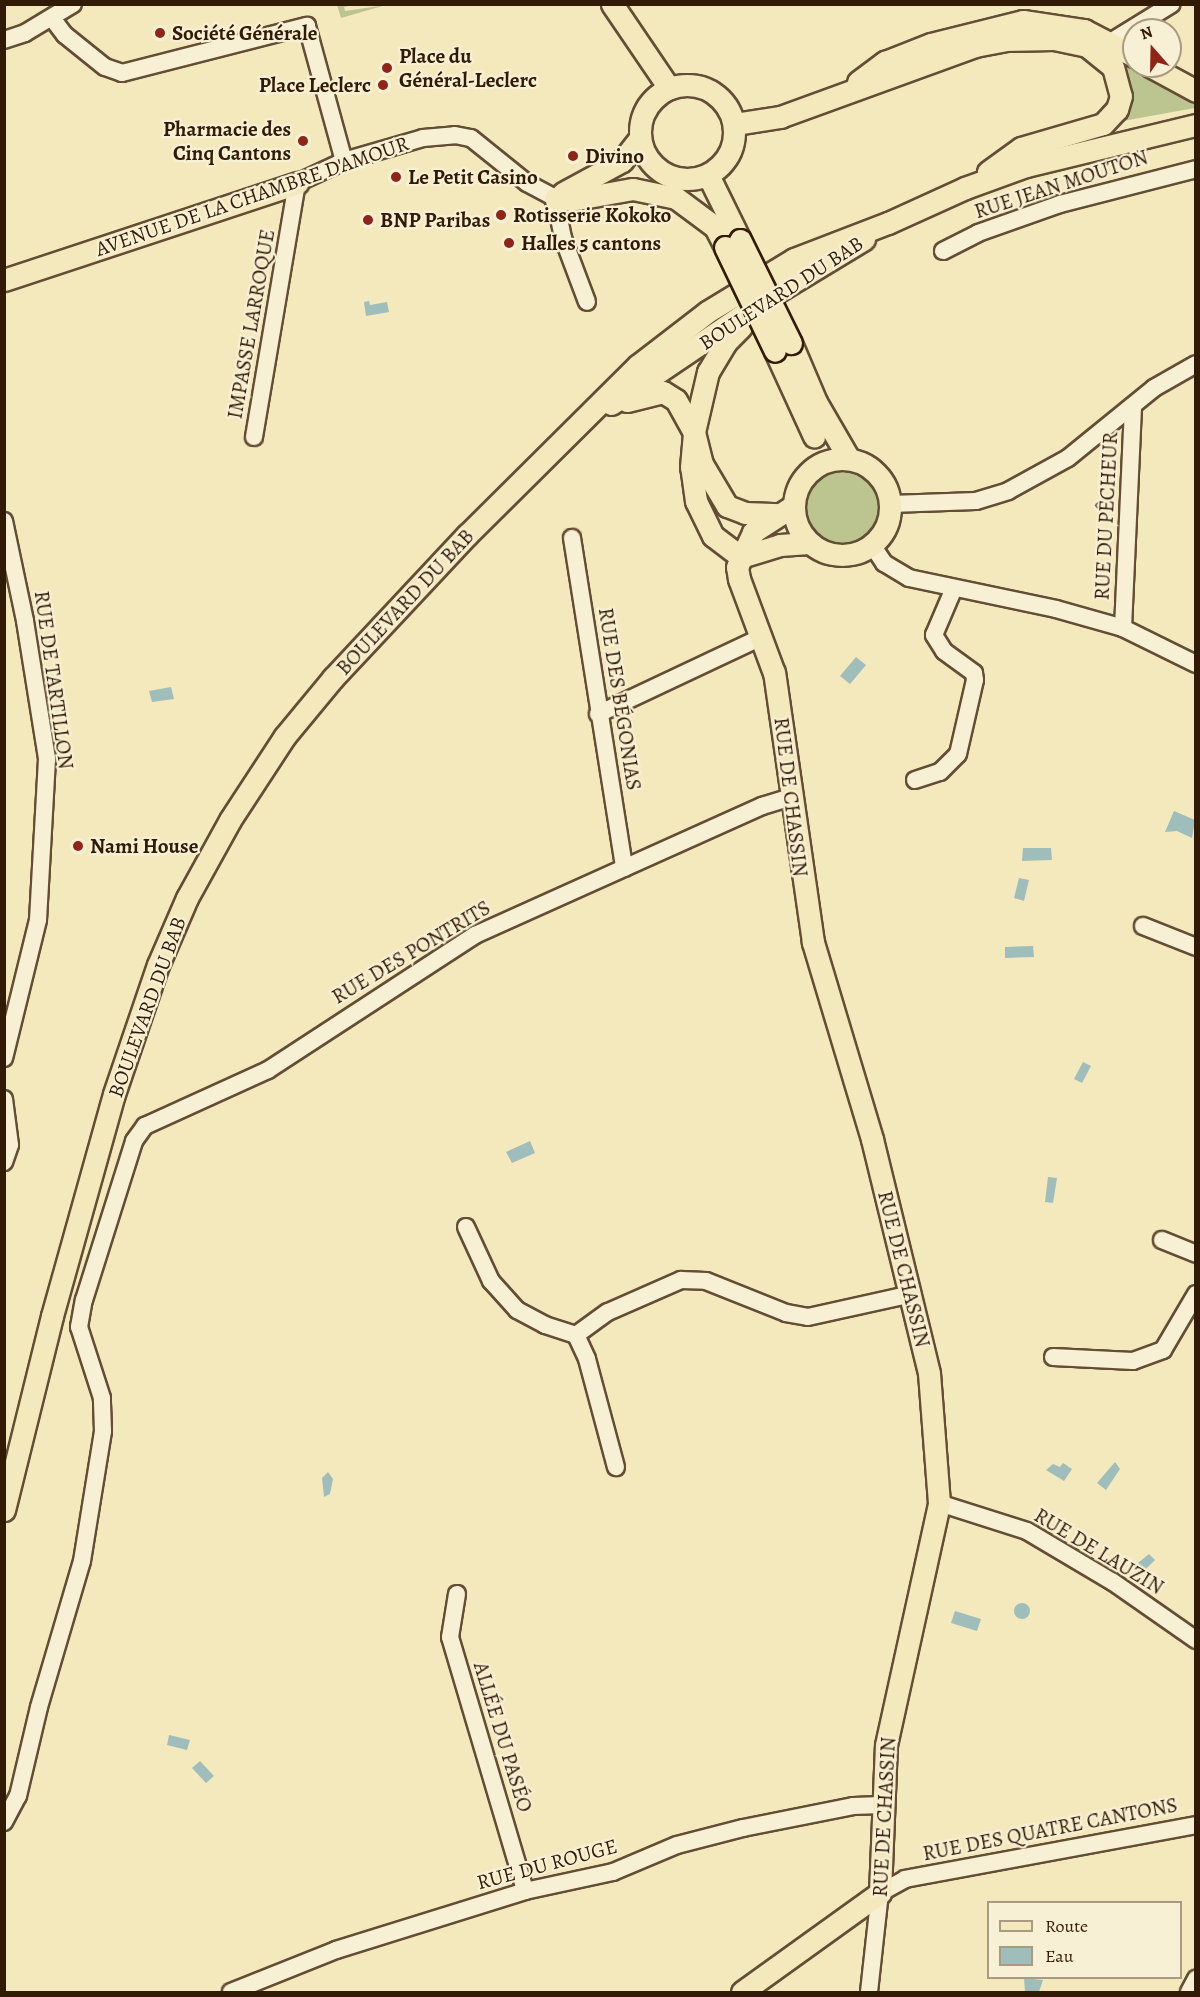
<!DOCTYPE html>
<meta charset="utf-8">
<style>
body{margin:0}
#map{position:relative;width:1200px;height:1997px;overflow:hidden;background:#f4e8bd;font-family:Alegreya,serif}
div>[style]{position:absolute}
[style*='--x']{left:calc(var(--x)*1px);top:calc(var(--y)*1px);width:calc(var(--w)*1px);rotate:calc(var(--a)*1deg)}
.green>*{inset:0;background:#bcc590}
.round{border-radius:50%}
.water>*{inset:0;background:#9fbebb}
.roads{filter:drop-shadow(2px 0 #624e34) drop-shadow(-2px 0 #624e34) drop-shadow(0 2px #624e34) drop-shadow(0 -2px #624e34)}
.minor>*{height:16px;margin:-8px;padding:0 8px;transform-origin:8px;border-radius:8px;background:#f8f0d4}
.major>*{height:21px;margin:-10.5px;padding:0 10.5px;transform-origin:10.5px;border-radius:10.5px;background:#f4e8bd}
.major>.ring{margin:-10.5px;padding:0;box-sizing:content-box;background:none;border:21px solid #f4e8bd;border-radius:50%}
.bridges{filter:drop-shadow(2px 0 #321b06) drop-shadow(-2px 0 #321b06) drop-shadow(0 2px #321b06) drop-shadow(0 -2px #321b06)}
.major-bridge>*{height:21px;margin:-10.5px;padding:0 10.5px;transform-origin:10.5px;border-radius:10.5px;background:#f4e8bd}
.dots>*{width:16px;height:16px;translate:-50% -50%;box-sizing:border-box;border:3px solid #f8f0d4;border-radius:50%}
span{translate:-50% -50%;white-space:nowrap;text-align:center;line-height:1.15;-webkit-text-stroke:4.5px #f8f0d4;paint-order:stroke}
.poi-label{font-size:21px;color:#321b06;font-weight:700}
.left{translate:0 -50%;text-align:left}
.right{translate:-100% -50%;text-align:right}
.street-label{font-size:21px;color:#321b06}
.frame{position:absolute;inset:0;border:6px solid #321b06;pointer-events:none}
.legend{position:absolute;left:987px;top:1901px;width:195px;height:78px;box-sizing:border-box;background:#f8f0d4;border:2px solid #a99b82;margin:0;padding:8px 10px;list-style:none;font-size:18px;color:#321b06}
.legend li{display:flex;align-items:center;gap:12px;height:30px}
.legend b{width:30px;border:2px solid #a99b82}
.north{position:absolute;left:1122px;top:18px;width:60px;height:60px;box-sizing:border-box;background:#f8f0d4;border:2px solid #a99b82;border-radius:50%;rotate:340deg;font-size:16px;font-weight:700;line-height:24px;text-align:center;color:#321b06}
.north::after{content:'';display:block;margin:auto;width:21px;height:27px;background:#8f2418;clip-path:polygon(50% 0,100% 100%,50% 72%,0 100%)}
</style>
<div id="map">
<div class="green">
<i style="clip-path:polygon(337px 5px,354px 5px,344px 7px,345px 11px,386px 5px,341px 18px)"></i>
<i style="clip-path:polygon(1116px 52px,1134px 66px,1195px 96px,1195px 108px,1117px 122px)"></i>
<i class="round" style="left:804px;top:472px;width:74px;height:74px"></i>
</div>
<div class="water">
<i style="clip-path:polygon(369px 301px,370px 305px,387px 302px,389px 312px,366px 316px,364px 302px)"></i>
<i style="clip-path:polygon(856px 657px,866px 665px,850px 684px,840px 676px)"></i>
<i style="clip-path:polygon(171px 687px,174px 699px,152px 702px,149px 691px)"></i>
<i style="clip-path:polygon(1174px 811px,1195px 820px,1192px 838px,1177px 831px,1165px 832px)"></i>
<i style="clip-path:polygon(1023px 848px,1051px 848px,1052px 860px,1022px 861px)"></i>
<i style="clip-path:polygon(1019px 878px,1029px 880px,1024px 901px,1014px 898px)"></i>
<i style="clip-path:polygon(1033px 946px,1034px 957px,1005px 958px,1005px 947px)"></i>
<i style="clip-path:polygon(1083px 1062px,1091px 1066px,1082px 1083px,1074px 1079px)"></i>
<i style="clip-path:polygon(530px 1141px,535px 1153px,512px 1163px,506px 1152px)"></i>
<i style="clip-path:polygon(1048px 1177px,1057px 1178px,1053px 1203px,1045px 1202px)"></i>
<i style="clip-path:polygon(1115px 1462px,1120px 1469px,1106px 1490px,1097px 1483px)"></i>
<i style="clip-path:polygon(1063px 1463px,1072px 1469px,1064px 1481px,1046px 1470px,1053px 1464px,1060px 1467px)"></i>
<i style="clip-path:polygon(328px 1472px,333px 1479px,330px 1494px,324px 1497px,322px 1478px)"></i>
<i style="clip-path:polygon(1149px 1554px,1155px 1560px,1140px 1575px,1133px 1567px)"></i>
<i class="round" style="left:1014px;top:1603px;width:16px;height:16px"></i>
<i style="clip-path:polygon(955px 1611px,981px 1619px,977px 1631px,951px 1623px)"></i>
<i style="clip-path:polygon(169px 1735px,190px 1740px,187px 1750px,167px 1745px)"></i>
<i style="clip-path:polygon(200px 1761px,214px 1776px,206px 1783px,192px 1768px)"></i>
<i style="clip-path:polygon(1024px 1978px,1043px 1980px,1039px 1992px,1025px 1992px)"></i>
</div>
<div class="roads">
<div class="minor">
<i style="--x:52;--y:18;--w:21;--a:53"></i>
<i style="--x:65;--y:35;--w:51;--a:38.7"></i>
<i style="--x:105;--y:67;--w:18;--a:19"></i>
<i style="--x:122;--y:73;--w:191;--a:-14.3"></i>
<i style="--x:307;--y:26;--w:140;--a:74.7"></i>
<i style="--x:4;--y:40;--w:22;--a:-18"></i>
<i style="--x:25;--y:33;--w:56;--a:-31.1"></i>
<i style="--x:1100;--y:44;--w:12;--a:-14"></i>
<i style="--x:1112;--y:41;--w:70;--a:-31.7"></i>
<i style="--x:943;--y:251;--w:39;--a:-27"></i>
<i style="--x:978;--y:233;--w:87;--a:-19.5"></i>
<i style="--x:1060;--y:204;--w:140;--a:-14.4"></i>
<i style="--x:254;--y:437;--w:258;--a:-80.4"></i>
<i style="--x:297;--y:183;--w:52;--a:-25.1"></i>
<i style="--x:344;--y:161;--w:82;--a:-16.2"></i>
<i style="--x:423;--y:138;--w:32;--a:-5"></i>
<i style="--x:455;--y:135;--w:16;--a:11"></i>
<i style="--x:471;--y:138;--w:72;--a:38.8"></i>
<i style="--x:527;--y:183;--w:32;--a:28"></i>
<i style="--x:555;--y:198;--w:41;--a:78.7"></i>
<i style="--x:563;--y:238;--w:68;--a:69.4"></i>
<i style="--x:891;--y:504;--w:85;--a:-2"></i>
<i style="--x:976;--y:501;--w:34;--a:-17"></i>
<i style="--x:1008;--y:491;--w:68;--a:-28.8"></i>
<i style="--x:1068;--y:458;--w:111;--a:-39.1"></i>
<i style="--x:1154;--y:388;--w:48;--a:-29.7"></i>
<i style="--x:4;--y:521;--w:102;--a:78.1"></i>
<i style="--x:25;--y:621;--w:140;--a:80.9"></i>
<i style="--x:47;--y:759;--w:161;--a:93.2"></i>
<i style="--x:38;--y:920;--w:142;--a:103.8"></i>
<i style="--x:572;--y:538;--w:334;--a:81"></i>
<i style="--x:872;--y:545;--w:22;--a:56"></i>
<i style="--x:884;--y:563;--w:29;--a:31"></i>
<i style="--x:909;--y:578;--w:150;--a:11.9"></i>
<i style="--x:1056;--y:609;--w:70;--a:15.8"></i>
<i style="--x:1123;--y:628;--w:81;--a:26.3"></i>
<i style="--x:1123;--y:628;--w:222;--a:-87.4"></i>
<i style="--x:598;--y:714;--w:181;--a:-25.2"></i>
<i style="--x:915;--y:780;--w:26;--a:-18"></i>
<i style="--x:940;--y:772;--w:25;--a:-45"></i>
<i style="--x:958;--y:754;--w:76;--a:-77.1"></i>
<i style="--x:975;--y:680;--w:7;--a:-98"></i>
<i style="--x:974;--y:673;--w:37;--a:-144"></i>
<i style="--x:944;--y:651;--w:19;--a:-122"></i>
<i style="--x:934;--y:635;--w:51;--a:-66.9"></i>
<i style="--x:1143;--y:926;--w:57;--a:21.6"></i>
<i style="--x:4;--y:1099;--w:46;--a:82.6"></i>
<i style="--x:10;--y:1145;--w:18;--a:109"></i>
<i style="--x:466;--y:1227;--w:60;--a:65.2"></i>
<i style="--x:491;--y:1281;--w:39;--a:48"></i>
<i style="--x:517;--y:1310;--w:32;--a:28"></i>
<i style="--x:545;--y:1325;--w:33;--a:18"></i>
<i style="--x:576;--y:1335;--w:26;--a:65"></i>
<i style="--x:587;--y:1359;--w:112;--a:75"></i>
<i style="--x:1162;--y:1240;--w:37;--a:22"></i>
<i style="--x:576;--y:1335;--w:39;--a:-36"></i>
<i style="--x:608;--y:1312;--w:80;--a:-23.7"></i>
<i style="--x:681;--y:1280;--w:25;--a:2"></i>
<i style="--x:706;--y:1281;--w:86;--a:21.8"></i>
<i style="--x:786;--y:1313;--w:22;--a:10"></i>
<i style="--x:808;--y:1317;--w:107;--a:-12.5"></i>
<i style="--x:1053;--y:1357;--w:80;--a:2.9"></i>
<i style="--x:1133;--y:1361;--w:32;--a:-20"></i>
<i style="--x:1163;--y:1350;--w:65;--a:-59.5"></i>
<i style="--x:939;--y:1503;--w:92;--a:17.7"></i>
<i style="--x:1027;--y:1531;--w:100;--a:30.7"></i>
<i style="--x:1113;--y:1582;--w:101;--a:34.9"></i>
<i style="--x:457;--y:1594;--w:44;--a:99.2"></i>
<i style="--x:450;--y:1637;--w:265;--a:73.5"></i>
<i style="--x:4;--y:1822;--w:30;--a:-62"></i>
<i style="--x:18;--y:1796;--w:91;--a:-76.7"></i>
<i style="--x:39;--y:1707;--w:152;--a:-73.6"></i>
<i style="--x:82;--y:1561;--w:132;--a:-80.8"></i>
<i style="--x:103;--y:1431;--w:33;--a:-92"></i>
<i style="--x:102;--y:1398;--w:75;--a:-107.9"></i>
<i style="--x:79;--y:1327;--w:27;--a:-80"></i>
<i style="--x:84;--y:1300;--w:167;--a:-72.5"></i>
<i style="--x:134;--y:1141;--w:19;--a:-54"></i>
<i style="--x:145;--y:1126;--w:135;--a:-24.5"></i>
<i style="--x:268;--y:1070;--w:247;--a:-33.1"></i>
<i style="--x:475;--y:935;--w:315;--a:-24.2"></i>
<i style="--x:762;--y:806;--w:30;--a:-17"></i>
<i style="--x:231;--y:1992;--w:113;--a:-21.8"></i>
<i style="--x:336;--y:1950;--w:198;--a:-17.3"></i>
<i style="--x:525;--y:1891;--w:90;--a:-12.2"></i>
<i style="--x:613;--y:1872;--w:69;--a:-22.9"></i>
<i style="--x:677;--y:1845;--w:68;--a:-14.4"></i>
<i style="--x:743;--y:1828;--w:112;--a:-11.3"></i>
<i style="--x:853;--y:1806;--w:29;--a:-2"></i>
<i style="--x:869;--y:1992;--w:100;--a:-83.7"></i>
<i style="--x:880;--y:1893;--w:29;--a:-29"></i>
<i style="--x:905;--y:1879;--w:296;--a:-10.5"></i>
<i style="--x:1189;--y:1992;--w:15;--a:-62"></i>
</div>
<div class="major">
<i style="--x:612;--y:4;--w:102;--a:55.8"></i>
<i style="--x:1150;--y:66;--w:52;--a:28.5"></i>
<i style="--x:858;--y:82;--w:34;--a:-37"></i>
<i style="--x:885;--y:62;--w:49;--a:-21.4"></i>
<i style="--x:931;--y:44;--w:95;--a:-14"></i>
<i style="--x:1023;--y:21;--w:62;--a:8.4"></i>
<i style="--x:1084;--y:30;--w:56;--a:27.5"></i>
<i class="ring" style="left:640px;top:85px;width:73px;height:73px"></i>
<i style="--x:735;--y:124;--w:46;--a:-8.8"></i>
<i style="--x:780;--y:117;--w:208;--a:-20"></i>
<i style="--x:975;--y:46;--w:31;--a:-11"></i>
<i style="--x:1005;--y:40;--w:49;--a:-1.2"></i>
<i style="--x:1054;--y:39;--w:34;--a:12"></i>
<i style="--x:1087;--y:46;--w:33;--a:39"></i>
<i style="--x:1113;--y:67;--w:30;--a:75"></i>
<i style="--x:1121;--y:96;--w:14;--a:107"></i>
<i style="--x:1117;--y:109;--w:21;--a:133"></i>
<i style="--x:1103;--y:124;--w:85;--a:163.7"></i>
<i style="--x:1021;--y:148;--w:41;--a:144"></i>
<i style="--x:708;--y:175;--w:72;--a:63.8"></i>
<i style="--x:563;--y:193;--w:67;--a:-28.5"></i>
<i style="--x:622;--y:161;--w:29;--a:-52"></i>
<i style="--x:555;--y:198;--w:16;--a:7"></i>
<i style="--x:571;--y:200;--w:63;--a:-10.1"></i>
<i style="--x:633;--y:189;--w:44;--a:11.8"></i>
<i style="--x:676;--y:198;--w:49;--a:36.6"></i>
<i style="--x:715;--y:227;--w:22;--a:63"></i>
<i style="--x:4;--y:280;--w:309;--a:-18.3"></i>
<i style="--x:791;--y:343;--w:64;--a:67"></i>
<i style="--x:816;--y:402;--w:66;--a:59.9"></i>
<i style="--x:775;--y:351;--w:94;--a:65.4"></i>
<i style="--x:627;--y:401;--w:37;--a:-14"></i>
<i style="--x:663;--y:392;--w:15;--a:32"></i>
<i style="--x:676;--y:400;--w:37;--a:61"></i>
<i style="--x:694;--y:432;--w:33;--a:76"></i>
<i style="--x:702;--y:464;--w:49;--a:59.2"></i>
<i style="--x:727;--y:506;--w:19;--a:21"></i>
<i style="--x:745;--y:513;--w:35;--a:2"></i>
<i style="--x:611;--y:404;--w:198;--a:-34.1"></i>
<i style="--x:775;--y:293;--w:104;--a:-31.2"></i>
<i class="ring" style="left:794px;top:459px;width:75px;height:75px"></i>
<i style="--x:741;--y:557;--w:35;--a:-143"></i>
<i style="--x:713;--y:536;--w:39;--a:-116"></i>
<i style="--x:696;--y:501;--w:34;--a:-98"></i>
<i style="--x:691;--y:467;--w:35;--a:-85"></i>
<i style="--x:694;--y:432;--w:62;--a:-76.9"></i>
<i style="--x:708;--y:372;--w:35;--a:-59"></i>
<i style="--x:726;--y:342;--w:21;--a:-45"></i>
<i style="--x:741;--y:557;--w:41;--a:-17.1"></i>
<i style="--x:780;--y:545;--w:29;--a:-4"></i>
<i style="--x:4;--y:1510;--w:200;--a:-76.1"></i>
<i style="--x:52;--y:1316;--w:230;--a:-74.4"></i>
<i style="--x:114;--y:1094;--w:136;--a:-71.2"></i>
<i style="--x:158;--y:965;--w:73;--a:-66.6"></i>
<i style="--x:187;--y:898;--w:89;--a:-61.1"></i>
<i style="--x:230;--y:820;--w:100;--a:-56.8"></i>
<i style="--x:285;--y:736;--w:75;--a:-50.4"></i>
<i style="--x:333;--y:678;--w:196;--a:-46.9"></i>
<i style="--x:467;--y:535;--w:240;--a:-44.8"></i>
<i style="--x:637;--y:366;--w:88;--a:-37.6"></i>
<i style="--x:707;--y:312;--w:102;--a:-31.3"></i>
<i style="--x:794;--y:259;--w:101;--a:-21"></i>
<i style="--x:888;--y:223;--w:85;--a:-24.4"></i>
<i style="--x:965;--y:188;--w:65;--a:-19.8"></i>
<i style="--x:1026;--y:166;--w:175;--a:-13.6"></i>
<i style="--x:742;--y:1992;--w:170;--a:-35.7"></i>
<i style="--x:880;--y:1893;--w:148;--a:-87.7"></i>
<i style="--x:886;--y:1745;--w:248;--a:-77.6"></i>
<i style="--x:939;--y:1503;--w:130;--a:-94.4"></i>
<i style="--x:929;--y:1373;--w:241;--a:-103.7"></i>
<i style="--x:872;--y:1139;--w:206;--a:-106.7"></i>
<i style="--x:813;--y:942;--w:272;--a:-98.2"></i>
<i style="--x:774;--y:673;--w:100;--a:-110.4"></i>
<i style="--x:739;--y:579;--w:12;--a:-99"></i>
<i style="--x:737;--y:567;--w:38;--a:-65"></i>
<i style="--x:753;--y:532;--w:48;--a:-33"></i>
</div>
</div>
<div class="bridges">
<div class="major-bridge">
<i style="--x:740;--y:240;--w:115;--a:63.7"></i>
<i style="--x:725;--y:247;--w:115;--a:64.3"></i>
</div>
</div>
<div class="dots">
<i style="left:160px;top:33px;background:#8f2418"></i>
<i style="left:387px;top:68px;background:#8f2418"></i>
<i style="left:383px;top:85px;background:#8f2418"></i>
<i style="left:303px;top:141px;background:#8f2418"></i>
<i style="left:573px;top:156px;background:#8f2418"></i>
<i style="left:396px;top:177px;background:#8f2418"></i>
<i style="left:501px;top:215px;background:#8f2418"></i>
<i style="left:368px;top:220px;background:#8f2418"></i>
<i style="left:509px;top:243px;background:#8f2418"></i>
<i style="left:78px;top:846px;background:#8f2418"></i>
</div>
<div class="poi-label">
<span class="left" style="left:172px;top:33px">Société Générale</span>
<span class="left" style="left:399px;top:68px">Place du<br>Général-Leclerc</span>
<span class="right" style="left:371px;top:85px">Place Leclerc</span>
<span class="right" style="left:291px;top:141px">Pharmacie des<br>Cinq Cantons</span>
<span class="left" style="left:585px;top:156px">Divino</span>
<span class="left" style="left:408px;top:177px">Le Petit Casino</span>
<span class="left" style="left:513px;top:215px">Rotisserie Kokoko</span>
<span class="left" style="left:380px;top:220px">BNP Paribas</span>
<span class="left" style="left:521px;top:243px">Halles 5 cantons</span>
<span class="left" style="left:90px;top:846px">Nami House</span>
</div>
<div class="street-label">
<span style="left:1061px;top:184px;rotate:-18deg">RUE JEAN MOUTON</span>
<span style="left:252px;top:196px;rotate:-19deg">AVENUE DE LA CHAMBRE D'AMOUR</span>
<span style="left:781px;top:293px;rotate:-33deg">BOULEVARD DU BAB</span>
<span style="left:251px;top:324px;rotate:-80deg">IMPASSE LARROQUE</span>
<span style="left:1106px;top:516px;rotate:-87deg">RUE DU PÊCHEUR</span>
<span style="left:405px;top:602px;rotate:-47deg">BOULEVARD DU BAB</span>
<span style="left:54px;top:680px;rotate:82deg">RUE DE TARTILLON</span>
<span style="left:620px;top:699px;rotate:81deg">RUE DES BÉGONIAS</span>
<span style="left:791px;top:797px;rotate:83deg">RUE DE CHASSIN</span>
<span style="left:411px;top:952px;rotate:-31deg">RUE DES PONTRITS</span>
<span style="left:147px;top:1007px;rotate:-70deg">BOULEVARD DU BAB</span>
<span style="left:904px;top:1269px;rotate:76deg">RUE DE CHASSIN</span>
<span style="left:1099px;top:1551px;rotate:31deg">RUE DE LAUZIN</span>
<span style="left:503px;top:1737px;rotate:73deg">ALLÉE DU PASÉO</span>
<span style="left:884px;top:1817px;rotate:-87deg">RUE DE CHASSIN</span>
<span style="left:1050px;top:1829px;rotate:-11deg">RUE DES QUATRE CANTONS</span>
<span style="left:547px;top:1864px;rotate:-15deg">RUE DU ROUGE</span>
</div>
<div class="frame"></div>
<ul class="legend">
<li><b style="height:8px;background:#f4e8bd"></b>Route</li>
<li><b style="height:16px;background:#9fbebb"></b>Eau</li>
</ul>
<div class="north">N</div>
</div>
